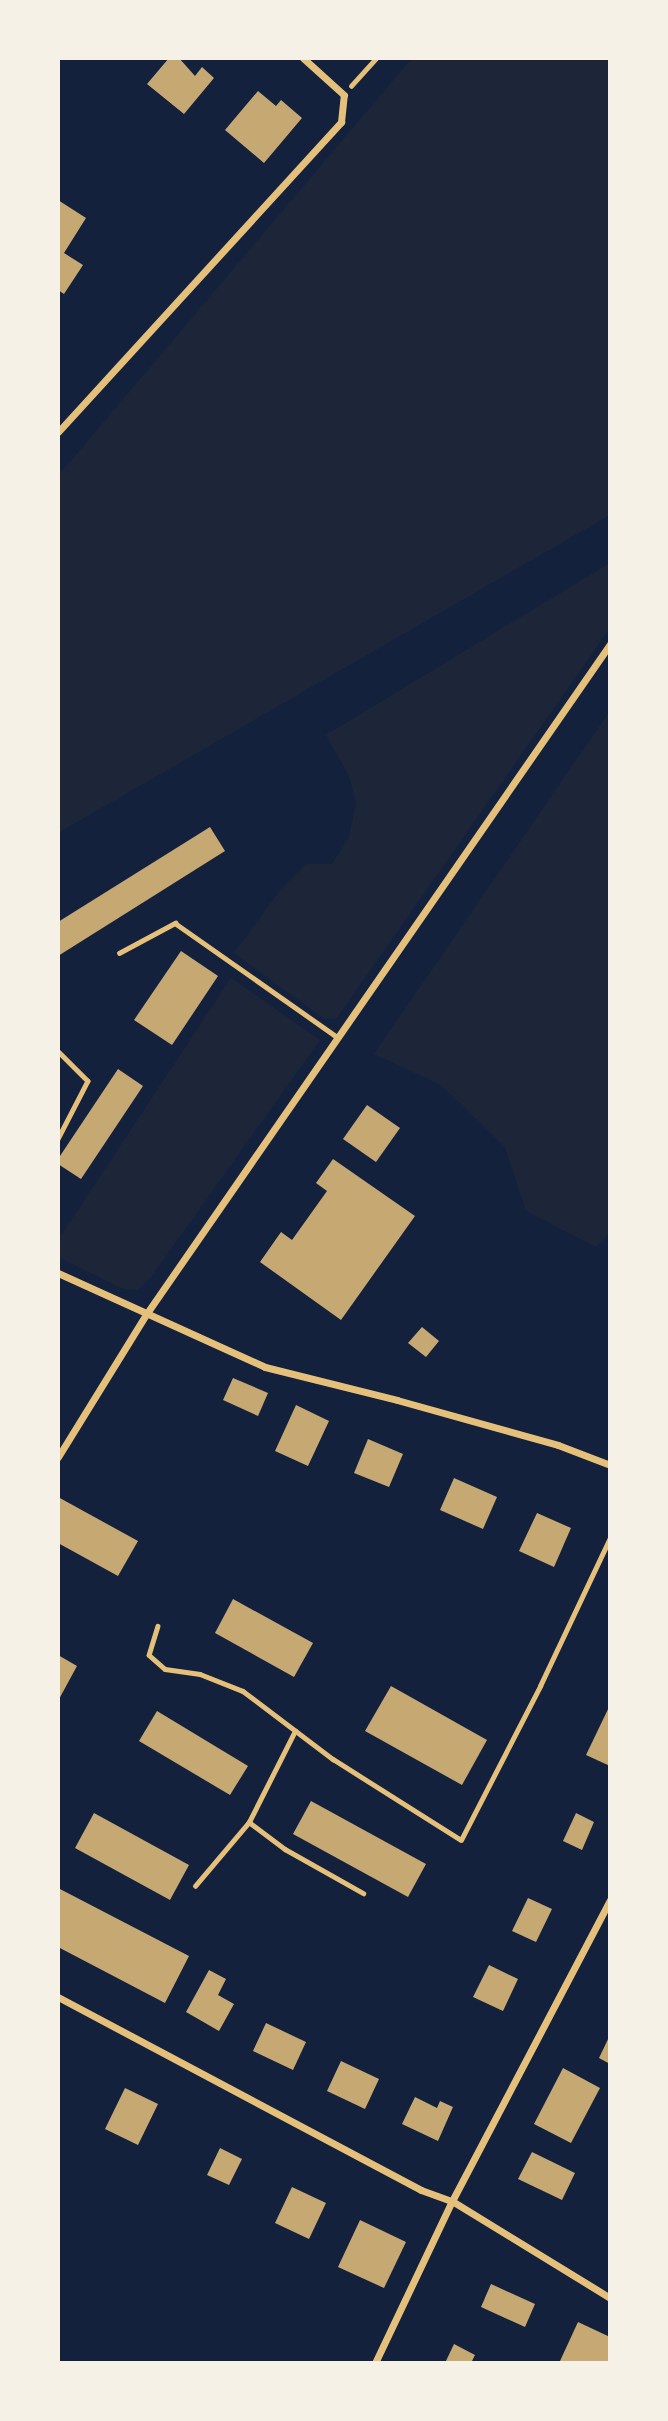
<!DOCTYPE html>
<style>
body{margin:0}
#map{position:relative;width:668px;height:2421px;overflow:hidden;background:#14213d;font-family:"DejaVu Sans",sans-serif}
div>[style]{position:absolute}
[style*='--x']{left:calc(var(--x)*1px);top:calc(var(--y)*1px);width:calc(var(--w)*1px);rotate:calc(var(--a)*1deg)}
.green>*{inset:0;background:#1d2539}
.building>*{inset:0;background:#c6a872}
.path>*{height:4.5px;margin:-2.25px;padding:0 2.25px;transform-origin:2.25px;border-radius:2.25px;background:#e5c07b}
.service>*{height:4.5px;margin:-2.25px;padding:0 2.25px;transform-origin:2.25px;border-radius:2.25px;background:#e5c07b}
.minor>*{height:7px;margin:-3.5px;padding:0 3.5px;transform-origin:3.5px;border-radius:3.5px;background:#e5c07b}
span{translate:-50% -50%;white-space:nowrap;text-align:center;line-height:1.15;-webkit-text-stroke:7px #f6f1e7;paint-order:stroke}
.frame{position:absolute;inset:0;border:60px solid #f6f1e7;pointer-events:none}
</style>
<div id="map">
<div class="green">
<i style="clip-path:polygon(412px 58px,610px 58px,610px 515px,58px 833px,58px 476px)"></i>
<i style="clip-path:polygon(610px 563px,610px 628px,336px 1019px,323px 1018px,234px 953px,278px 893px,306px 864px,332px 864px,349px 837px,356px 803px,349px 776px,326px 735px)"></i>
<i style="clip-path:polygon(610px 711px,610px 1233px,596px 1247px,526px 1211px,505px 1147px,441px 1085px,374px 1054px)"></i>
<i style="clip-path:polygon(231px 978px,320px 1040px,151px 1277px,138px 1290px,123px 1289px,58px 1257px,58px 1240px)"></i>
</div>
<div class="building">
<i style="clip-path:polygon(169px 58px,179px 58px,195px 76px,202px 67px,214px 78px,184px 114px,147px 84px)"></i>
<i style="clip-path:polygon(258px 91px,276px 106px,281px 100px,302px 118px,264px 163px,225px 130px)"></i>
<i style="clip-path:polygon(58px 200px,86px 218px,64px 253px,83px 265px,64px 294px,58px 290px)"></i>
<i style="clip-path:polygon(210px 827px,225px 851px,58px 956px,58px 922px)"></i>
<i style="clip-path:polygon(181px 951px,218px 976px,172px 1045px,134px 1020px)"></i>
<i style="clip-path:polygon(118px 1069px,143px 1086px,81px 1179px,58px 1164px,58px 1159px)"></i>
<i style="clip-path:polygon(367px 1105px,400px 1128px,376px 1162px,343px 1139px)"></i>
<i style="clip-path:polygon(333px 1159px,415px 1216px,341px 1320px,260px 1262px,281px 1232px,292px 1240px,327px 1191px,316px 1183px)"></i>
<i style="clip-path:polygon(422px 1327px,439px 1341px,426px 1357px,408px 1343px)"></i>
<i style="clip-path:polygon(233px 1378px,268px 1393px,258px 1416px,223px 1400px)"></i>
<i style="clip-path:polygon(296px 1405px,329px 1421px,308px 1466px,275px 1451px)"></i>
<i style="clip-path:polygon(368px 1439px,403px 1454px,389px 1487px,354px 1473px)"></i>
<i style="clip-path:polygon(454px 1478px,497px 1497px,483px 1529px,440px 1510px)"></i>
<i style="clip-path:polygon(58px 1497px,138px 1541px,118px 1576px,58px 1543px)"></i>
<i style="clip-path:polygon(537px 1513px,571px 1528px,554px 1567px,519px 1551px)"></i>
<i style="clip-path:polygon(233px 1599px,313px 1643px,294px 1677px,215px 1633px)"></i>
<i style="clip-path:polygon(58px 1655px,77px 1666px,58px 1701px)"></i>
<i style="clip-path:polygon(391px 1686px,487px 1740px,462px 1785px,365px 1731px)"></i>
<i style="clip-path:polygon(610px 1705px,610px 1766px,586px 1755px)"></i>
<i style="clip-path:polygon(157px 1711px,248px 1766px,230px 1795px,139px 1741px)"></i>
<i style="clip-path:polygon(311px 1801px,426px 1864px,408px 1897px,293px 1834px)"></i>
<i style="clip-path:polygon(94px 1813px,189px 1865px,170px 1900px,75px 1848px)"></i>
<i style="clip-path:polygon(576px 1813px,594px 1822px,582px 1850px,563px 1841px)"></i>
<i style="clip-path:polygon(58px 1888px,189px 1956px,165px 2003px,58px 1947px)"></i>
<i style="clip-path:polygon(528px 1898px,552px 1909px,536px 1942px,512px 1931px)"></i>
<i style="clip-path:polygon(489px 1965px,518px 1979px,503px 2011px,473px 1997px)"></i>
<i style="clip-path:polygon(209px 1970px,226px 1979px,218px 1995px,234px 2004px,219px 2031px,186px 2012px)"></i>
<i style="clip-path:polygon(266px 2023px,306px 2042px,293px 2070px,253px 2051px)"></i>
<i style="clip-path:polygon(610px 2035px,610px 2064px,599px 2058px)"></i>
<i style="clip-path:polygon(341px 2061px,379px 2079px,365px 2109px,327px 2091px)"></i>
<i style="clip-path:polygon(563px 2068px,600px 2088px,571px 2143px,534px 2124px)"></i>
<i style="clip-path:polygon(125px 2088px,158px 2104px,138px 2145px,105px 2129px)"></i>
<i style="clip-path:polygon(415px 2097px,437px 2108px,440px 2101px,453px 2107px,438px 2141px,402px 2124px)"></i>
<i style="clip-path:polygon(220px 2148px,242px 2159px,229px 2185px,207px 2175px)"></i>
<i style="clip-path:polygon(532px 2152px,575px 2173px,562px 2200px,518px 2179px)"></i>
<i style="clip-path:polygon(292px 2187px,326px 2203px,309px 2239px,275px 2223px)"></i>
<i style="clip-path:polygon(360px 2220px,406px 2242px,384px 2288px,338px 2267px)"></i>
<i style="clip-path:polygon(491px 2284px,535px 2304px,525px 2327px,481px 2307px)"></i>
<i style="clip-path:polygon(578px 2322px,610px 2337px,610px 2363px,560px 2361px)"></i>
<i style="clip-path:polygon(454px 2344px,475px 2355px,471px 2363px,445px 2363px)"></i>
</div>
<div class="path">
<i style="--x:351;--y:86;--w:38;--a:-48"></i>
</div>
<div class="service">
<i style="--x:119;--y:953;--w:64;--a:-28.2"></i>
<i style="--x:175;--y:923;--w:198;--a:35.1"></i>
<i style="--x:58;--y:1051;--w:42;--a:45"></i>
<i style="--x:88;--y:1081;--w:65;--a:117.3"></i>
<i style="--x:158;--y:1626;--w:30;--a:107"></i>
<i style="--x:149;--y:1655;--w:21;--a:41"></i>
<i style="--x:165;--y:1669;--w:35;--a:8"></i>
<i style="--x:200;--y:1674;--w:46;--a:21.6"></i>
<i style="--x:243;--y:1691;--w:113;--a:37.1"></i>
<i style="--x:333;--y:1759;--w:151;--a:32.3"></i>
<i style="--x:461;--y:1840;--w:173;--a:-62.8"></i>
<i style="--x:540;--y:1686;--w:164;--a:-64.7"></i>
<i style="--x:249;--y:1822;--w:45;--a:36.9"></i>
<i style="--x:285;--y:1849;--w:90;--a:29.4"></i>
<i style="--x:195;--y:1886;--w:84;--a:-49.8"></i>
<i style="--x:249;--y:1822;--w:102;--a:-63.2"></i>
</div>
<div class="minor">
<i style="--x:58;--y:432;--w:420;--a:-47.6"></i>
<i style="--x:341;--y:122;--w:27;--a:-84"></i>
<i style="--x:344;--y:95;--w:55;--a:-137.9"></i>
<i style="--x:58;--y:1273;--w:227;--a:24.4"></i>
<i style="--x:265;--y:1367;--w:136;--a:14"></i>
<i style="--x:397;--y:1400;--w:167;--a:15.6"></i>
<i style="--x:558;--y:1445;--w:56;--a:21"></i>
<i style="--x:58;--y:1457;--w:169;--a:-58.3"></i>
<i style="--x:147;--y:1313;--w:814;--a:-55.31"></i>
<i style="--x:58;--y:1997;--w:411;--a:28"></i>
<i style="--x:421;--y:2190;--w:33;--a:20"></i>
<i style="--x:452;--y:2201;--w:185;--a:31.5"></i>
<i style="--x:375;--y:2363;--w:179;--a:-64.6"></i>
<i style="--x:452;--y:2201;--w:340;--a:-62.3"></i>
</div>
<div class="frame"></div>
</div>
